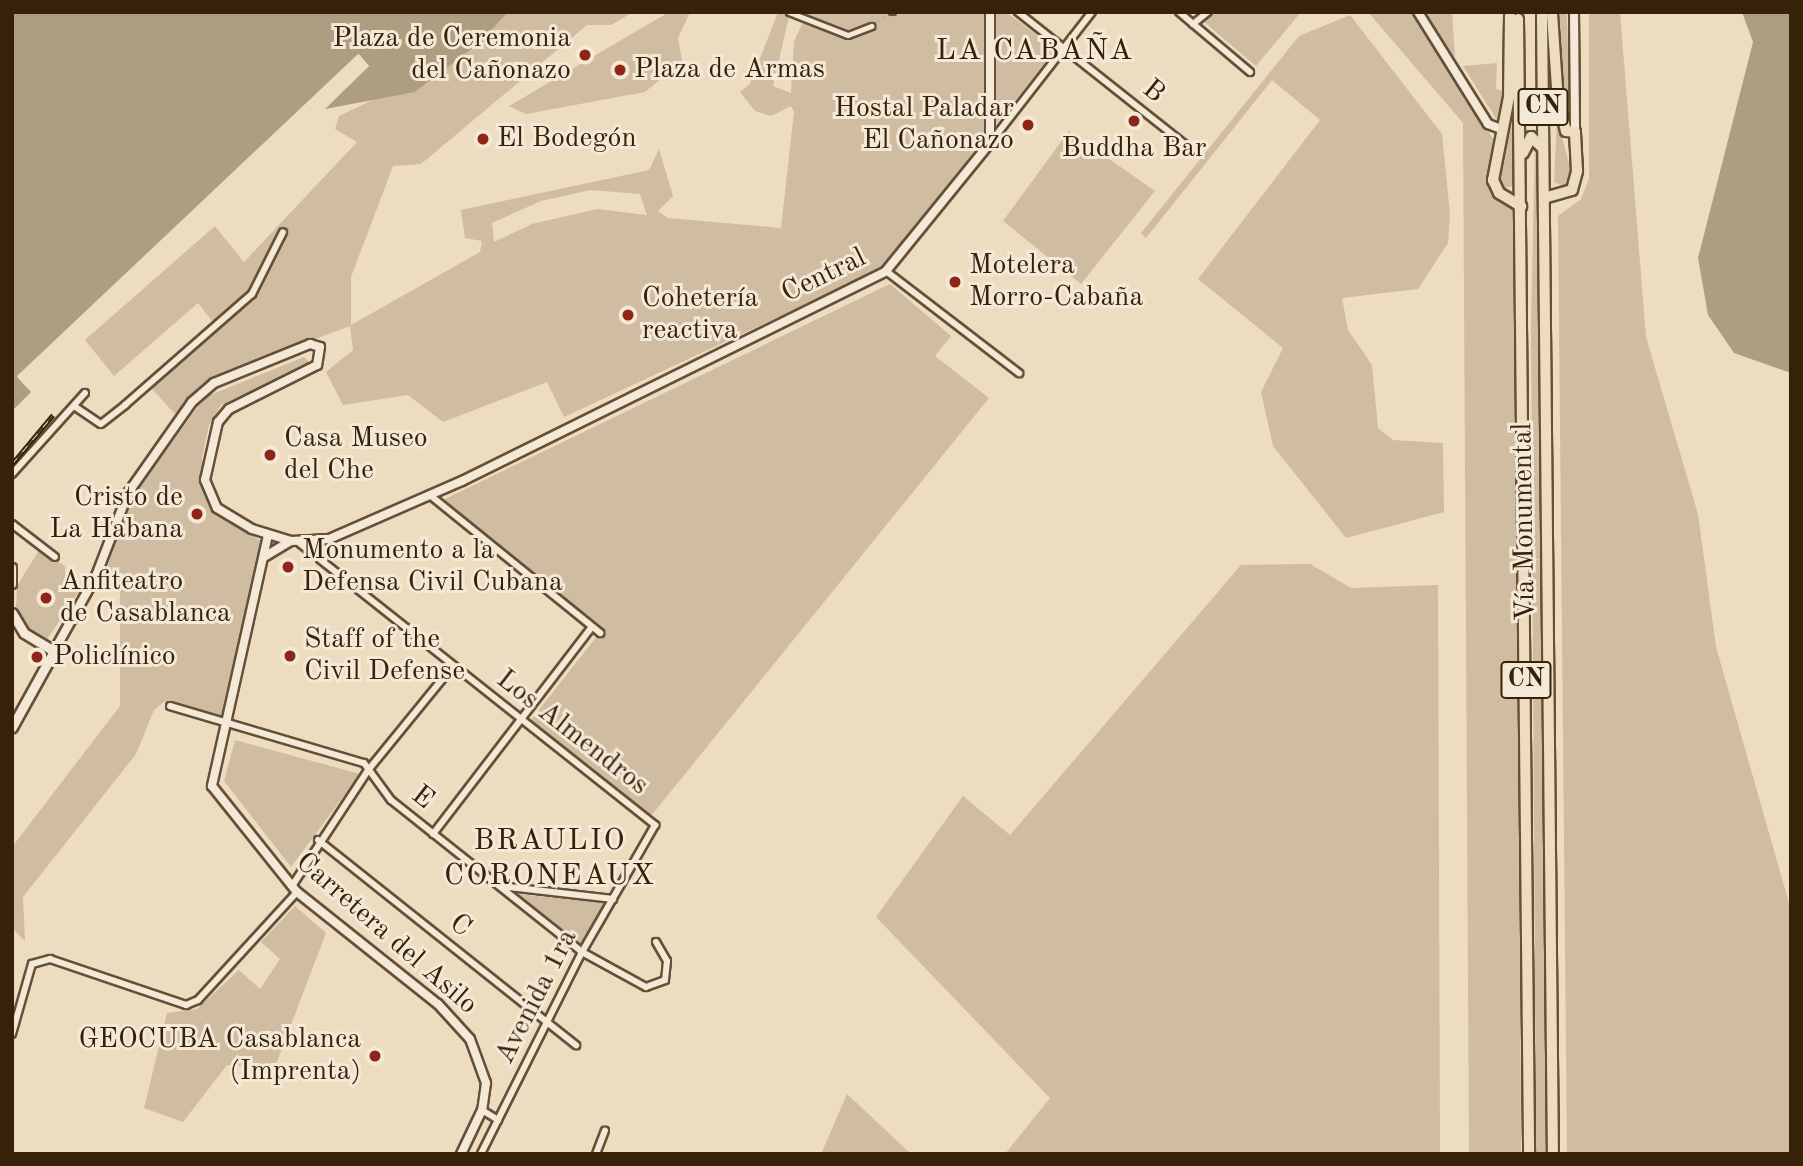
<!DOCTYPE html>
<meta charset="utf-8">
<style>
body{margin:0}
#map{position:relative;width:1803px;height:1166px;overflow:hidden;background:#eedcc0;font-family:"Old Standard TT",serif}
div>[style]{position:absolute}
[style*='--x']{left:calc(var(--x)*1px);top:calc(var(--y)*1px);width:calc(var(--w)*1px);rotate:calc(var(--a)*1deg)}
.green>*{inset:0;background:#cfbca1}
.water>*{inset:0;background:#af9d82}
.pier>*{inset:0;background:#eedcc0}
.pedestrian-tunnel>*{height:4.5px;margin-top:-2.25px;transform-origin:0;background:repeating-linear-gradient(90deg,#c9b79b 0 4.5px,transparent 0 6.5px)}
.roads{filter:drop-shadow(2px 0 #645037) drop-shadow(-2px 0 #645037) drop-shadow(0 2px #645037) drop-shadow(0 -2px #645037)}
.pedestrian>*{height:4.5px;margin:-2.25px;padding:0 2.25px;transform-origin:2.25px;border-radius:2.25px;background:#f4e8d6}
.minor>*{height:6px;margin:-3px;padding:0 3px;transform-origin:3px;border-radius:3px;background:#f4e8d6}
.tertiary>*{height:8px;margin:-4px;padding:0 4px;transform-origin:4px;border-radius:4px;background:#f4e8d6}
.secondary>*{height:9px;margin:-4.5px;padding:0 4.5px;transform-origin:4.5px;border-radius:4.5px;background:#f4e8d6}
.motorway>*{height:10px;margin:-5px;padding:0 5px;transform-origin:5px;border-radius:5px;background:#eedcc0}
.rail>*{height:5px;margin-top:-2.5px;transform-origin:0;background:repeating-linear-gradient(90deg,#f4e8d6 0 8px,#362209 0 16px);box-sizing:border-box;border-block:2px solid #362209}
.dots>*{width:19px;height:19px;translate:-50% -50%;box-sizing:border-box;border:4px solid #f4e8d6;border-radius:50%}
span{translate:-50% -50%;white-space:nowrap;text-align:center;line-height:1.15;-webkit-text-stroke:6px #f4e8d6;paint-order:stroke}
.shield-label span{padding:2px 5px;background:#f4e8d6;border:2px solid;border-radius:5px;-webkit-text-stroke-width:0}
.shield-label{font-size:26px;color:#362209;font-weight:700}
.poi-label{font-size:28px;color:#362209}
.right{translate:-100% -50%;text-align:right}
.left{translate:0 -50%;text-align:left}
.street-label{font-size:28px;color:#362209}
.neighbourhood-label{font-size:30px;color:#362209;letter-spacing:2px}
.frame{position:absolute;inset:0;border:14px solid #362209;pointer-events:none}
</style>
<div id="map">
<div class="green">
<i style="clip-path:polygon(evenodd,508px 12px,633px 12px,611px 25px,587px 25px,421px 164px,393px 166px,351px 277px,351px 325px,480px 252px,482px 241px,465px 238px,461px 210px,649px 170px,659px 149px,673px 196px,658px 211px,668px 218px,781px 228px,794px 112px,791px 106px,771px 116px,755px 111px,740px 92px,750px 84px,778px 12px,790px 12px,773px 86px,791px 93px,794px 41px,808px 12px,1006px 12px,1056px 49px,879px 270px,564px 417px,547px 382px,443px 422px,408px 395px,343px 405px,326px 372px,353px 350px,350px 326px,216px 376px,175px 414px,151px 388px,219px 330px,198px 303px,114px 376px,85px 340px,215px 226px,244px 262px,357px 142px,335px 129px,339px 116px,383px 95px,415px 92px,481px 42px,508px 12px,590px 190px,640px 194px,647px 215px,597px 209px,532px 224px,494px 242px,492px 223px,541px 201px,590px 190px)"></i>
<i style="clip-path:polygon(669px 12px,690px 12px,678px 38px,682px 61px,645px 92px,526px 114px,509px 106px)"></i>
<i style="clip-path:polygon(1217px 12px,1301px 12px,1256px 66px,1204px 22px)"></i>
<i style="clip-path:polygon(1368px 12px,1411px 12px,1422px 24px,1495px 142px,1491px 190px,1516px 207px,1521px 1154px,1469px 1154px,1463px 123px)"></i>
<i style="clip-path:polygon(1424px 12px,1452px 12px,1455px 58px)"></i>
<i style="clip-path:polygon(1559px 12px,1567px 12px,1570px 128px,1559px 70px)"></i>
<i style="clip-path:polygon(1589px 12px,1620px 12px,1646px 337px,1698px 514px,1716px 647px,1791px 910px,1791px 1154px,1567px 1154px,1558px 216px,1581px 199px,1589px 179px)"></i>
<i style="clip-path:polygon(1350px 15px,1442px 134px,1450px 214px,1448px 243px,1418px 289px,1342px 298px,1348px 330px,1372px 365px,1378px 428px,1393px 440px,1443px 443px,1444px 512px,1346px 538px,1273px 446px,1261px 392px,1283px 348px,1198px 279px,1320px 120px,1272px 80px,1146px 238px,1141px 233px,1299px 36px)"></i>
<i style="clip-path:polygon(1497px 63px,1496px 89px,1503px 91px,1497px 120px,1463px 66px)"></i>
<i style="clip-path:polygon(1511px 115px,1515px 186px,1501px 188px,1497px 181px)"></i>
<i style="clip-path:polygon(1557px 118px,1573px 179px,1566px 188px,1554px 182px)"></i>
<i style="clip-path:polygon(1069px 131px,1155px 191px,1081px 284px,1003px 221px)"></i>
<i style="clip-path:polygon(1535px 140px,1538px 166px,1546px 1154px,1536px 1154px,1531px 326px)"></i>
<i style="clip-path:polygon(890px 284px,951px 336px,935px 356px,989px 398px,651px 816px,531px 720px,601px 631px,443px 500px)"></i>
<i style="clip-path:polygon(304px 357px,311px 364px,221px 405px,209px 425px,202px 458px,207px 498px,261px 542px,262px 552px,223px 717px,165px 701px,154px 710px,136px 754px,23px 897px,25px 941px,12px 928px,12px 847px,120px 706px,120px 590px,102px 583px,129px 502px,205px 397px)"></i>
<i style="clip-path:polygon(39px 550px,65px 566px,65px 575px,81px 588px,46px 641px,24px 625px,16px 607px,17px 586px)"></i>
<i style="clip-path:polygon(1310px 564px,1351px 588px,1438px 585px,1440px 1154px,1005px 1154px,1050px 1098px,876px 917px,963px 796px,1010px 835px,1241px 565px)"></i>
<i style="clip-path:polygon(235px 740px,360px 774px,291px 867px,224px 781px)"></i>
<i style="clip-path:polygon(517px 894px,606px 903px,580px 944px)"></i>
<i style="clip-path:polygon(295px 906px,326px 933px,275px 1067px,227px 1065px,183px 1122px,144px 1108px,167px 1013px,197px 1009px,239px 970px,260px 989px,280px 959px,261px 942px)"></i>
<i style="clip-path:polygon(847px 1094px,911px 1154px,821px 1154px)"></i>
</div>
<div class="water">
<i style="clip-path:polygon(12px 12px,508px 12px,481px 42px,415px 92px,325px 109px,369px 66px,358px 54px,17px 376px,31px 392px,12px 411px)"></i>
<i style="clip-path:polygon(1742px 12px,1791px 12px,1791px 373px,1734px 353px,1708px 315px,1698px 258px,1753px 42px)"></i>
</div>
<div class="pier">
<i style="clip-path:polygon(359px 54px,369px 66px,322px 111px,364px 66px,358px 59px,22px 377px,28px 389px,17px 377px)"></i>
</div>
<div class="pedestrian-tunnel">
<i style="--x:871;--y:26;--w:25;--a:-34"></i>
</div>
<div class="roads">
<div class="pedestrian">
<i style="--x:789;--y:12;--w:63;--a:21.3"></i>
<i style="--x:848;--y:35;--w:25;--a:-21"></i>
<i style="--x:892;--y:12;--w:1;--a:0"></i>
</div>
<div class="minor">
<i style="--x:1018;--y:12;--w:227;--a:38.4"></i>
<i style="--x:1179;--y:12;--w:93;--a:40.2"></i>
<i style="--x:1193;--y:24;--w:19;--a:-39"></i>
<i style="--x:990;--y:143;--w:166;--a:-52.1"></i>
<i style="--x:886;--y:271;--w:168;--a:37.5"></i>
<i style="--x:74;--y:406;--w:32;--a:34"></i>
<i style="--x:101;--y:424;--w:31;--a:-38"></i>
<i style="--x:125;--y:405;--w:169;--a:-41.2"></i>
<i style="--x:252;--y:294;--w:69;--a:-63.4"></i>
<i style="--x:12;--y:474;--w:109;--a:-48"></i>
<i style="--x:431;--y:496;--w:218;--a:39"></i>
<i style="--x:12;--y:524;--w:54;--a:37.5"></i>
<i style="--x:298;--y:542;--w:456;--a:38.4"></i>
<i style="--x:655;--y:825;--w:146;--a:119.9"></i>
<i style="--x:582;--y:952;--w:226;--a:116.6"></i>
<i style="--x:170;--y:706;--w:202;--a:16.4"></i>
<i style="--x:364;--y:763;--w:46;--a:53.9"></i>
<i style="--x:391;--y:800;--w:244;--a:38.5"></i>
<i style="--x:582;--y:952;--w:73;--a:28.7"></i>
<i style="--x:646;--y:987;--w:20;--a:-20"></i>
<i style="--x:665;--y:980;--w:19;--a:-84"></i>
<i style="--x:667;--y:961;--w:22;--a:-120"></i>
<i style="--x:433;--y:834;--w:261;--a:-52.5"></i>
<i style="--x:318;--y:840;--w:330;--a:38.5"></i>
<i style="--x:292;--y:886;--w:140;--a:-56.7"></i>
<i style="--x:369;--y:769;--w:133;--a:-50.8"></i>
<i style="--x:500;--y:886;--w:114;--a:6.6"></i>
<i style="--x:12;--y:1034;--w:73;--a:-74.1"></i>
<i style="--x:32;--y:964;--w:19;--a:-16"></i>
<i style="--x:50;--y:959;--w:144;--a:18.7"></i>
<i style="--x:186;--y:1005;--w:13;--a:-23"></i>
<i style="--x:198;--y:1000;--w:147;--a:-47.5"></i>
<i style="--x:482;--y:1110;--w:19;--a:32"></i>
<i style="--x:596;--y:1154;--w:25;--a:-69"></i>
</div>
<div class="tertiary">
<i style="--x:1418;--y:12;--w:132;--a:58"></i>
<i style="--x:1488;--y:124;--w:14;--a:21"></i>
<i style="--x:1574;--y:12;--w:120;--a:89.5"></i>
<i style="--x:268;--y:535;--w:257;--a:102.6"></i>
<i style="--x:212;--y:786;--w:136;--a:51.3"></i>
<i style="--x:297;--y:892;--w:180;--a:38.5"></i>
<i style="--x:438;--y:1004;--w:47;--a:47.6"></i>
<i style="--x:470;--y:1039;--w:47;--a:70"></i>
<i style="--x:486;--y:1083;--w:27;--a:98"></i>
<i style="--x:482;--y:1110;--w:49;--a:115.5"></i>
<i style="--x:264;--y:557;--w:31;--a:-31"></i>
<i style="--x:12;--y:568;--w:16;--a:90"></i>
<i style="--x:54;--y:651;--w:86;--a:-60.8"></i>
<i style="--x:96;--y:576;--w:89;--a:-68.9"></i>
<i style="--x:128;--y:493;--w:111;--a:-54.9"></i>
<i style="--x:192;--y:402;--w:29;--a:-41"></i>
<i style="--x:214;--y:383;--w:104;--a:-22.1"></i>
<i style="--x:310;--y:344;--w:10;--a:17"></i>
<i style="--x:320;--y:347;--w:18;--a:99"></i>
<i style="--x:317;--y:365;--w:98;--a:153.4"></i>
<i style="--x:229;--y:409;--w:17;--a:130"></i>
<i style="--x:218;--y:422;--w:59;--a:102.6"></i>
<i style="--x:205;--y:480;--w:30;--a:67"></i>
<i style="--x:217;--y:508;--w:41;--a:31"></i>
<i style="--x:252;--y:529;--w:41;--a:17.1"></i>
<i style="--x:291;--y:541;--w:38;--a:-3"></i>
<i style="--x:329;--y:539;--w:145;--a:-23.6"></i>
<i style="--x:462;--y:481;--w:473;--a:-26.3"></i>
<i style="--x:886;--y:271;--w:165;--a:-50.9"></i>
<i style="--x:990;--y:143;--w:131;--a:-90"></i>
</div>
<div class="secondary">
<i style="--x:12;--y:613;--w:23;--a:59"></i>
<i style="--x:24;--y:633;--w:35;--a:31"></i>
<i style="--x:54;--y:651;--w:87;--a:118.9"></i>
</div>
<div class="motorway">
<i style="--x:1542;--y:15;--w:1139;--a:89.45"></i>
<i style="--x:1510;--y:16;--w:81;--a:90.7"></i>
<i style="--x:1509;--y:97;--w:85;--a:100.9"></i>
<i style="--x:1493;--y:180;--w:14;--a:65"></i>
<i style="--x:1499;--y:193;--w:26;--a:31"></i>
<i style="--x:1518;--y:19;--w:1135;--a:89.44"></i>
<i style="--x:1523;--y:153;--w:18;--a:-63"></i>
<i style="--x:1531;--y:137;--w:16;--a:43"></i>
<i style="--x:1544;--y:198;--w:29;--a:-16"></i>
<i style="--x:1572;--y:190;--w:20;--a:-75"></i>
<i style="--x:1577;--y:171;--w:39;--a:-93"></i>
<i style="--x:1575;--y:132;--w:9;--a:-174"></i>
<i style="--x:1566;--y:131;--w:30;--a:-105"></i>
<i style="--x:1558;--y:102;--w:87;--a:-93.9"></i>
</div>
</div>
<div class="rail">
<i style="--x:12;--y:464;--w:64;--a:-50.1"></i>
</div>
<div class="dots">
<i style="left:585px;top:55px;background:#8f2418"></i>
<i style="left:620px;top:70px;background:#8f2418"></i>
<i style="left:1134px;top:121px;background:#8f2418"></i>
<i style="left:1028px;top:125px;background:#8f2418"></i>
<i style="left:483px;top:139px;background:#8f2418"></i>
<i style="left:955px;top:282px;background:#8f2418"></i>
<i style="left:628px;top:315px;background:#8f2418"></i>
<i style="left:270px;top:455px;background:#8f2418"></i>
<i style="left:197px;top:514px;background:#8f2418"></i>
<i style="left:288px;top:567px;background:#8f2418"></i>
<i style="left:46px;top:598px;background:#8f2418"></i>
<i style="left:290px;top:656px;background:#8f2418"></i>
<i style="left:37px;top:657px;background:#8f2418"></i>
<i style="left:375px;top:1056px;background:#8f2418"></i>
</div>
<div class="shield-label">
<span style="left:1543px;top:107px">CN</span>
<span style="left:1526px;top:680px">CN</span>
</div>
<div class="poi-label">
<span class="right" style="left:571px;top:55px">Plaza de Ceremonia<br>del Cañonazo</span>
<span class="left" style="left:634px;top:70px">Plaza de Armas</span>
<span class="right" style="left:1014px;top:125px">Hostal Paladar<br>El Cañonazo</span>
<span class="left" style="left:497px;top:139px">El Bodegón</span>
<span style="left:1134px;top:149px">Buddha Bar</span>
<span class="left" style="left:969px;top:282px">Motelera<br>Morro-Cabaña</span>
<span class="left" style="left:642px;top:315px">Cohetería<br>reactiva</span>
<span class="left" style="left:284px;top:455px">Casa Museo<br>del Che</span>
<span class="right" style="left:183px;top:514px">Cristo de<br>La Habana</span>
<span class="left" style="left:302px;top:567px">Monumento a la<br>Defensa Civil Cubana</span>
<span class="left" style="left:60px;top:598px">Anfiteatro<br>de Casablanca</span>
<span class="left" style="left:304px;top:656px">Staff of the<br>Civil Defense</span>
<span class="left" style="left:53px;top:657px">Policlínico</span>
<span class="right" style="left:361px;top:1056px">GEOCUBA Casablanca<br>(Imprenta)</span>
</div>
<div class="street-label">
<span style="left:1153px;top:92px;rotate:39deg">B</span>
<span style="left:824px;top:276px;rotate:-26deg">Central</span>
<span style="left:1525px;top:522px;rotate:-91deg">Vía Monumental</span>
<span style="left:572px;top:733px;rotate:38deg">Los Almendros</span>
<span style="left:422px;top:798px;rotate:38deg">E</span>
<span style="left:460px;top:926px;rotate:39deg">C</span>
<span style="left:386px;top:934px;rotate:41deg">Carretera del Asilo</span>
<span style="left:537px;top:997px;rotate:-63deg">Avenida 1ra</span>
</div>
<div class="neighbourhood-label">
<span style="left:1035px;top:51px">LA CABAÑA</span>
<span style="left:550px;top:858px">BRAULIO<br>CORONEAUX</span>
</div>
<div class="frame"></div>
</div>
